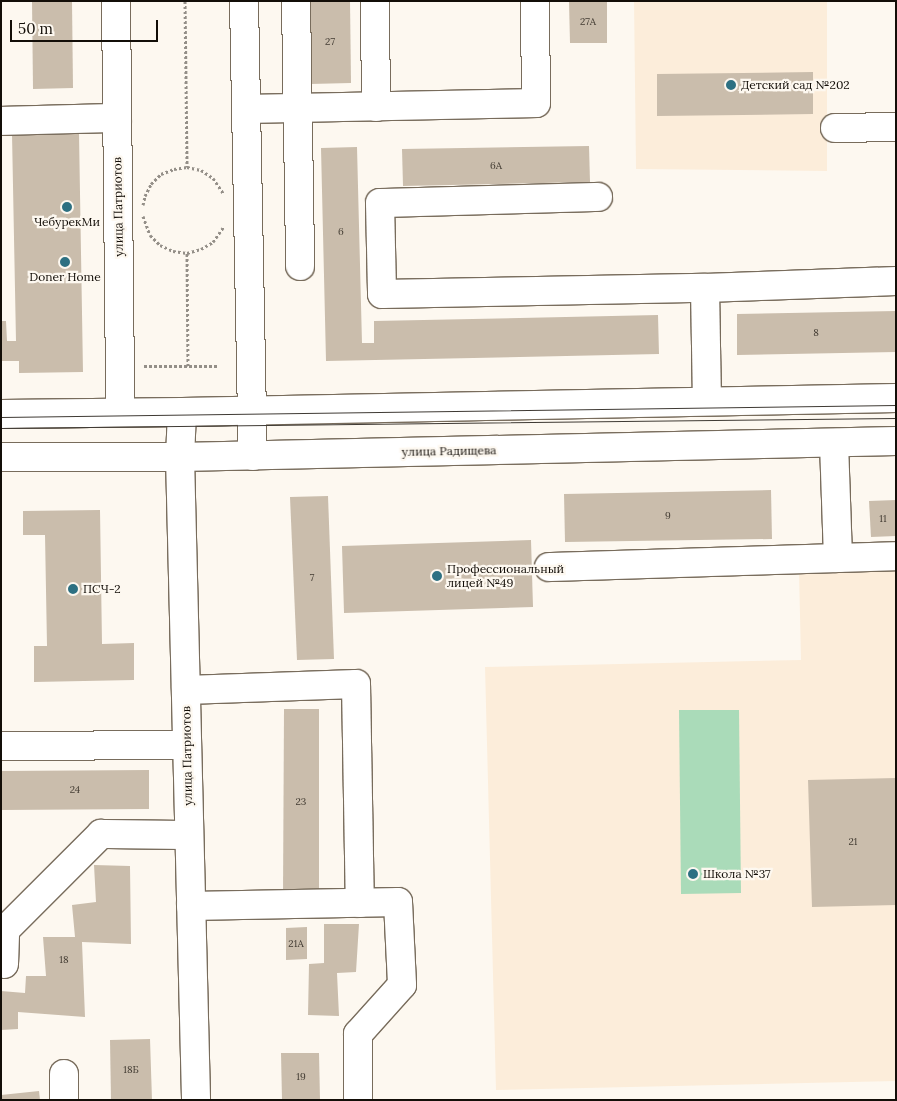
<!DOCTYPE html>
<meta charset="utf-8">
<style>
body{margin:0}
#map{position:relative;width:897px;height:1101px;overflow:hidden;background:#fdf8f0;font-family:Lora,serif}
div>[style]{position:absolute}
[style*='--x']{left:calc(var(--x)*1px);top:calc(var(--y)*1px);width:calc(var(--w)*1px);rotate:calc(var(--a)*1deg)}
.built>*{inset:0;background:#fcedda}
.green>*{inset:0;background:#aadbb9}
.building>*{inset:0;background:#cabdac}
.path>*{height:3px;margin-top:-1.5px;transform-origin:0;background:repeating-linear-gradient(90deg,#948f88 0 2.5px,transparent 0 5px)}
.roads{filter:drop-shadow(1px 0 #786c5c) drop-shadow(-1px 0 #786c5c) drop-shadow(0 1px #786c5c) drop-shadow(0 -1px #786c5c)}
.minor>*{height:28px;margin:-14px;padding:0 14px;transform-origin:14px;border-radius:14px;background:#fff}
.tram>*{height:1px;margin:-0.5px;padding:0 0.5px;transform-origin:0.5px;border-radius:0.5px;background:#3f3a34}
.dots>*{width:14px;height:14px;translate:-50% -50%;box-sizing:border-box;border:2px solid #fdf8f0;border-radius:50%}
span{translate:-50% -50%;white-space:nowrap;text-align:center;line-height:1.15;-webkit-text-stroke:4.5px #fdf8f0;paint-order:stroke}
.number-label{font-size:10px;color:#413a31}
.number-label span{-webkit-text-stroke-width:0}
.poi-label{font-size:12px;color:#130e08}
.left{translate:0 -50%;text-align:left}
.street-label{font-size:12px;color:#130e08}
.frame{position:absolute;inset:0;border:2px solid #130e08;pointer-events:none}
.scale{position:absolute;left:10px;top:20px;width:148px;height:22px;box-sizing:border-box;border:2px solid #130e08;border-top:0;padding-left:6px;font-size:15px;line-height:18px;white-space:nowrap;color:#130e08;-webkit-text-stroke:4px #fdf8f0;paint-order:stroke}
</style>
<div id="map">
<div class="built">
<i style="clip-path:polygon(634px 1px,827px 1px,827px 171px,636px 169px)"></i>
<i style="clip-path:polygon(896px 568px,896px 1081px,496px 1090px,485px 667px,801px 660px,799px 571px)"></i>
</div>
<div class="green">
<i style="clip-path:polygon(679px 710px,739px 710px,741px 893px,681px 894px)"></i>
</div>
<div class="building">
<i style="clip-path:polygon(32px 1px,72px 1px,73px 88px,33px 89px)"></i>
<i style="clip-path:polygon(308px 1px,350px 1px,351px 83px,310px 84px)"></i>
<i style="clip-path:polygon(569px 1px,607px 1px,607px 43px,570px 43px)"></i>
<i style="clip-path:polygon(813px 72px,813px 114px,657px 116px,657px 74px)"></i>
<i style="clip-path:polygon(79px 133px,83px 372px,19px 373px,19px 361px,1px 361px,1px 321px,6px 321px,7px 341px,16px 341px,12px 134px)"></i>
<i style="clip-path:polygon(589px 146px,590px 182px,403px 186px,402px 149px)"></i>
<i style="clip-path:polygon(357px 147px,362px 343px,374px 343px,374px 321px,658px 315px,659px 354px,326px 361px,321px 148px)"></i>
<i style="clip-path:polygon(896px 311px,896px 352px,737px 355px,737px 314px)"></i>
<i style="clip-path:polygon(771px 490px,772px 539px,565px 542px,564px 494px)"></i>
<i style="clip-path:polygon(328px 496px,334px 659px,297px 660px,290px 497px)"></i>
<i style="clip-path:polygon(896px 500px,896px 536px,871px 537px,869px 501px)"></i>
<i style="clip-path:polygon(100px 510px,102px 644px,134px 643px,134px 680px,34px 682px,34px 646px,47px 646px,45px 535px,23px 535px,23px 511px)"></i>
<i style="clip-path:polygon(531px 540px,533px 607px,344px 613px,342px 546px)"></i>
<i style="clip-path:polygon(284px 709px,319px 709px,319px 895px,283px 895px)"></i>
<i style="clip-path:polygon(149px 770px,149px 809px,1px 810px,1px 771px)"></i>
<i style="clip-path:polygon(896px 778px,896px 905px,812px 907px,808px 780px)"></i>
<i style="clip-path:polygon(94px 865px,130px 866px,131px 944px,82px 942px,85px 1017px,18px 1012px,18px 1029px,1px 1030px,1px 991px,25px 993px,26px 976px,46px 976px,43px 937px,75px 937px,72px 905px,96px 902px)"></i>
<i style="clip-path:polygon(324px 924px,359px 924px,356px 972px,337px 973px,339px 1016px,308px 1015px,309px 964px,324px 963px)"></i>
<i style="clip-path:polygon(307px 927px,307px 959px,286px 960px,286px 928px)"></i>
<i style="clip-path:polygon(150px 1039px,152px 1100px,111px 1100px,110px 1040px)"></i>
<i style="clip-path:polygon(281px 1053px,319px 1053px,320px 1100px,282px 1100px)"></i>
<i style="clip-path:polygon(39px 1091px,40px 1100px,1px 1100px,1px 1095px)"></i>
</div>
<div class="path">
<i style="--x:185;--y:1;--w:166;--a:89.3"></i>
<i style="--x:143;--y:205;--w:9;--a:-77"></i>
<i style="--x:145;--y:196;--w:13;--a:-63"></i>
<i style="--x:151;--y:184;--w:14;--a:-45"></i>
<i style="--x:161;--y:174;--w:14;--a:-21"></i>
<i style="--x:174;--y:169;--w:13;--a:-9"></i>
<i style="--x:187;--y:167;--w:14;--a:12"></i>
<i style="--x:201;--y:170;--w:14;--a:34"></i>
<i style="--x:213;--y:178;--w:18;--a:56"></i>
<i style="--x:143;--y:216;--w:20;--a:70"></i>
<i style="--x:150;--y:235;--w:14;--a:45"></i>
<i style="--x:160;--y:245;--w:14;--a:25"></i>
<i style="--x:173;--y:251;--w:14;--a:8"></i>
<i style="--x:144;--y:366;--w:73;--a:0"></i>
<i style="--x:188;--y:366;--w:113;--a:-90.5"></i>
<i style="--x:187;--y:253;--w:15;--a:-16"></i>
<i style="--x:201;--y:249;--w:14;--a:-30"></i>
<i style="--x:213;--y:242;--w:19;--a:-55"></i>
</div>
<div class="roads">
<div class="minor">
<i style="--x:116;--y:1;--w:411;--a:89.4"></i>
<i style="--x:244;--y:1;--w:455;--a:88.9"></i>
<i style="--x:296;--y:1;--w:265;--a:89.1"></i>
<i style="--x:375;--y:1;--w:106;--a:89.5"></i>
<i style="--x:247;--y:109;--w:289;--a:-1.2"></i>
<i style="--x:536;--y:103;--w:102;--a:-90.6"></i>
<i style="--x:1;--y:121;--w:116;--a:-1.5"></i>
<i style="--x:835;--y:128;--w:61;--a:-0.9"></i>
<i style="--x:598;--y:197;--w:218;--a:178.4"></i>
<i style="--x:380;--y:203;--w:91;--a:88.7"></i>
<i style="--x:382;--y:294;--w:323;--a:-1.1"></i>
<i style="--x:705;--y:288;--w:191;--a:-2.1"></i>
<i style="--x:705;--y:288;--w:113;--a:89"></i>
<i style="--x:182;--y:412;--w:45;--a:92.5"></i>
<i style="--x:180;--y:457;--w:643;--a:88.57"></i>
<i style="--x:1;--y:414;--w:181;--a:-0.6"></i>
<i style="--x:182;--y:412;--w:714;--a:-1.12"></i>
<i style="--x:834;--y:443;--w:115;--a:88"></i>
<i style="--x:1;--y:457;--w:179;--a:0"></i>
<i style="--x:180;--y:457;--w:716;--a:-1.28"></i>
<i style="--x:549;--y:567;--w:347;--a:-1.8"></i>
<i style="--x:186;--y:690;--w:170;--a:-2"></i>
<i style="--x:356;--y:684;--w:219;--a:89"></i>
<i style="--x:1;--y:746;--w:186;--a:-0.3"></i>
<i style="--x:191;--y:906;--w:207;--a:-1.1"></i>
<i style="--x:398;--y:902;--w:83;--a:87.2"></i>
<i style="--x:402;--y:985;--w:66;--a:131.9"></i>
<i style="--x:358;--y:1034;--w:66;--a:90"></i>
<i style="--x:4;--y:964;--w:34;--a:-88"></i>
<i style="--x:5;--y:930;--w:136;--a:-45"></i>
<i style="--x:101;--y:834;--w:88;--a:0.7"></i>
<i style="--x:64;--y:1100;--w:26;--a:-90"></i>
</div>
</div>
<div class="tram">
<i style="--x:1;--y:417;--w:895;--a:-0.77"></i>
<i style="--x:1;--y:428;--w:895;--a:-0.64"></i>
</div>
<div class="dots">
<i style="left:731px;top:85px;background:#2d7082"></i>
<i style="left:67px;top:207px;background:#2d7082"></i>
<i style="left:65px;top:262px;background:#2d7082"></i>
<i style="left:437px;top:576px;background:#2d7082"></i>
<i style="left:73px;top:589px;background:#2d7082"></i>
<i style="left:693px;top:874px;background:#2d7082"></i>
</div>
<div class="number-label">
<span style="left:588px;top:22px">27А</span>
<span style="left:330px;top:42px">27</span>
<span style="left:496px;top:166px">6А</span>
<span style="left:341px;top:232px">6</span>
<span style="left:816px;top:333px">8</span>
<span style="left:668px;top:516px">9</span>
<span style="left:883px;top:519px">11</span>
<span style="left:312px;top:578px">7</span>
<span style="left:75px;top:790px">24</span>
<span style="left:301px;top:802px">23</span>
<span style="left:853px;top:842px">21</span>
<span style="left:296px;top:944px">21А</span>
<span style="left:64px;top:960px">18</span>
<span style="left:131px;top:1070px">18Б</span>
<span style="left:301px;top:1077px">19</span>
</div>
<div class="poi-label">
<span class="left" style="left:741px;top:85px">Детский сад №202</span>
<span style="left:67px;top:222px">ЧебурекМи</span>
<span style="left:65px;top:277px">Doner Home</span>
<span class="left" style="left:447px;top:576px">Профессиональный<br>лицей №49</span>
<span class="left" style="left:83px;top:589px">ПСЧ-2</span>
<span class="left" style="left:703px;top:874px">Школа №37</span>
</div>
<div class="street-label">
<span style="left:118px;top:207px;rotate:-91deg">улица Патриотов</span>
<span style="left:449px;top:451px;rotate:-1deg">улица Радищева</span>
<span style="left:187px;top:756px;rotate:-91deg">улица Патриотов</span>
</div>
<div class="frame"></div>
<div class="scale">50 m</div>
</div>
